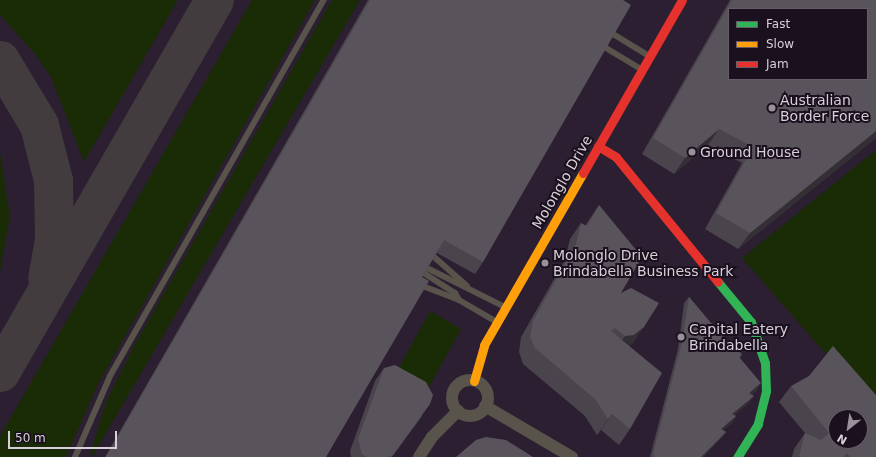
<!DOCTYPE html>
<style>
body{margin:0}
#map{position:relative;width:876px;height:457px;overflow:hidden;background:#231c24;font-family:"DejaVu Sans",sans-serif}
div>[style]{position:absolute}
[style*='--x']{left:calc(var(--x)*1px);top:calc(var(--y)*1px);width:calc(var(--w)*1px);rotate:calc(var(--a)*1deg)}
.built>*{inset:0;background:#2c1f31}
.green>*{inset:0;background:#192c05}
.taxiway>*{height:39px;margin:-19.5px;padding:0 19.5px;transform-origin:19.5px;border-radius:19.5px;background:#423c3f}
.lane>*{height:6px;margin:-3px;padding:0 3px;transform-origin:3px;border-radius:3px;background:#58534b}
.street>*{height:12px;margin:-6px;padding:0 6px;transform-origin:6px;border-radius:6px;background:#58534b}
.street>.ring{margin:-6px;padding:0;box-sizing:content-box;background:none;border:12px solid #58534b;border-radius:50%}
.fast>*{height:9px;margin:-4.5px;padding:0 4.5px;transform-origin:4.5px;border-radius:4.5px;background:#30b455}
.slow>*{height:9px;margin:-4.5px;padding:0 4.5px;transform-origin:4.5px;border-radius:4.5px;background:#ff9f0a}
.jam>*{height:9px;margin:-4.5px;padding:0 4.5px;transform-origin:4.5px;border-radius:4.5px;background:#e5322d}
.wall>*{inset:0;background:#4a444c}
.shaded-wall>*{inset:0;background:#342e35}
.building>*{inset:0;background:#59545b}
.dots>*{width:11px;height:11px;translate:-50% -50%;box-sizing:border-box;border:2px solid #1a101e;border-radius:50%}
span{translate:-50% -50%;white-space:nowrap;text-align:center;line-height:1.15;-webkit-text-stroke:4px #1a101e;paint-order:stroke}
.poi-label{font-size:14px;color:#d7d0da}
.left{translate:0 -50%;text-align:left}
.street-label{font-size:14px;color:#d7d0da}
.legend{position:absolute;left:728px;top:8px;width:140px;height:72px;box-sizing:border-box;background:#1a101e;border:1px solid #665d69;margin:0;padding:5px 7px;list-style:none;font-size:12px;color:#d7d0da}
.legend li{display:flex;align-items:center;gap:8px;height:20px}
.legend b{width:20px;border:1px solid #665d69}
.north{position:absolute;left:828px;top:409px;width:40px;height:40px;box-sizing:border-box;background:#1a101e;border:1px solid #665d69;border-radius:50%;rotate:210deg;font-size:11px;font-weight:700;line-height:16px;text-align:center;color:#d7d0da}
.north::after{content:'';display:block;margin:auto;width:14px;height:18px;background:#98919a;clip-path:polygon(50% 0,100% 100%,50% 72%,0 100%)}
.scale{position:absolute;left:8px;top:431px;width:109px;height:18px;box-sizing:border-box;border:2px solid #d7d0da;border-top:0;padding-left:5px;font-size:12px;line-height:14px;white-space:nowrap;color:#d7d0da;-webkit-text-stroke:3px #1a101e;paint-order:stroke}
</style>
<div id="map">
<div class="built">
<i style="clip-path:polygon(evenodd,0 0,876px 0,876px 457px,0 457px,0 0,729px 9px,867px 9px,867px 79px,729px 79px,729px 9px,0 0,836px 417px,860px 417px,860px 441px,836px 441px,836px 417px)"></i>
</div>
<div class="green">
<i style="clip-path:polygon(0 0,178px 0,84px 162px,51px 77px,35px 54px,0 15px)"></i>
<i style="clip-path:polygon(252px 0,315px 0,98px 384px,66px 457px,0 457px,0 436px)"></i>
<i style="clip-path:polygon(332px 0,360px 0,92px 457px,90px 455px,106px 402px,134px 346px)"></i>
<i style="clip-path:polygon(876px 150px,876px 411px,742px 258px)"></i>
<i style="clip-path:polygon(0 153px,10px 216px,0 271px)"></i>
<i style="clip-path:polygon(430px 311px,461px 329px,425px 394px,394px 377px)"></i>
</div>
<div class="taxiway">
<i style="--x:0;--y:60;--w:76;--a:59"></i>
<i style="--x:39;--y:125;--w:57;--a:75.7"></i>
<i style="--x:53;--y:180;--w:59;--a:89"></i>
<i style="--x:54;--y:239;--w:39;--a:100"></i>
<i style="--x:0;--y:372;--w:429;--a:-60.1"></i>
</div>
<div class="lane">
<i style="--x:613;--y:34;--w:42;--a:31.4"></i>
<i style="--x:601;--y:45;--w:47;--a:31"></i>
<i style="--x:433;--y:256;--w:45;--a:41.4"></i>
<i style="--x:421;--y:265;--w:94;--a:26.6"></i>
<i style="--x:419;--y:270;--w:43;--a:32.6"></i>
<i style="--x:455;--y:293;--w:8;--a:60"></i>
<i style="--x:420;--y:285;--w:42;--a:21"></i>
<i style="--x:459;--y:300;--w:42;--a:30.3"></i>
<i style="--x:75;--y:457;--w:88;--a:-66.6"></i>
<i style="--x:110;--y:376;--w:433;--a:-60.4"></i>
</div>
<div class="street">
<i class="ring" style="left:452px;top:380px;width:24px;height:24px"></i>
<i style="--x:485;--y:406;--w:101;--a:30.4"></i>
<i style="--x:419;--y:457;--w:24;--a:-57"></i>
<i style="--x:432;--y:437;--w:37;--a:-45"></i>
</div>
<div class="fast">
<i style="--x:718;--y:282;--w:52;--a:50.5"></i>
<i style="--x:751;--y:322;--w:43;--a:71.1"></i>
<i style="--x:765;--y:363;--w:28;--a:88"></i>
<i style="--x:766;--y:391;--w:34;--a:104"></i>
<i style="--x:758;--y:424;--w:39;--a:122"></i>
</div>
<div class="slow">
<i style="--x:474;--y:381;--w:37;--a:-74"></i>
<i style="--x:484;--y:345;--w:198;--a:-60.1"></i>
</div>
<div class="jam">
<i style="--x:598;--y:146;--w:21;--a:31"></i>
<i style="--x:616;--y:157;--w:161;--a:50.8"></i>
<i style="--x:583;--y:173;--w:199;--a:-60.2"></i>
</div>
<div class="wall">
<i style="clip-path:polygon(368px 0,623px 0,483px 262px,475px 274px,437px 253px,422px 277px,326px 457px,105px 457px)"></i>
<i style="clip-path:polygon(730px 0,876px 0,876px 138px,738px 249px,705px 229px,742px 163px,708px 145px,674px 174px,642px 154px)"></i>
<i style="clip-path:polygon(599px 205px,633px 343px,629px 346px,630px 429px,619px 445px,601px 430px,597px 435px,585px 416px,523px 364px,519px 352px,521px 337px,565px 260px,570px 239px,581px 223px,585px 226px)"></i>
<i style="clip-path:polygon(689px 297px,727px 342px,742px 354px,740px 358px,757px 390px,751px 395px,749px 403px,734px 415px,736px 416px,732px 423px,723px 430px,726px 432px,721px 438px,703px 457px,650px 457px,678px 349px,684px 303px)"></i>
<i style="clip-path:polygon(384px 368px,422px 416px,392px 457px,351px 457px,350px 451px,375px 381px)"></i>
<i style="clip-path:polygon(791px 386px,876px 457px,792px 457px,794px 449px,805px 433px,779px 402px)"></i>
</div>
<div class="shaded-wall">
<i style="clip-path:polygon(719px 129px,708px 145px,674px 174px,685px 158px)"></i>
<i style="clip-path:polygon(876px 131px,876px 138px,738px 249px,750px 233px)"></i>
<i style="clip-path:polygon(644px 327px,633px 343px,623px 351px,614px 352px,625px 336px)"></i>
<i style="clip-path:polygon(761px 383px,757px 390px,744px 400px,749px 393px)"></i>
<i style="clip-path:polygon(754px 396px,749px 403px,728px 421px,732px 414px)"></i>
<i style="clip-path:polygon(612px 414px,601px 430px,597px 435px,608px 419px)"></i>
<i style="clip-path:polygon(736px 416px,732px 423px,716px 435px,721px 429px)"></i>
<i style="clip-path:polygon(726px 432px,721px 438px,703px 457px,701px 457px)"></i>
</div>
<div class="building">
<i style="clip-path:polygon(370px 0,623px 0,631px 5px,483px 262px,444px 240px,422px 277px,429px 281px,326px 457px,106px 457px)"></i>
<i style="clip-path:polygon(evenodd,732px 0,876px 0,876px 131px,750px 233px,716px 213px,753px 147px,719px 129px,685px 158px,653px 138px,732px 0,729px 9px,867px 9px,867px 79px,729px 79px,729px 9px)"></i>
<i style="clip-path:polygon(599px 205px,642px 257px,621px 293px,631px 288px,659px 303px,644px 327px,634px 335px,625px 336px,615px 328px,611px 331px,662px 373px,630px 429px,612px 414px,608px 419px,596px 400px,535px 348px,530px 337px,533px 321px,576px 244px,581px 223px,587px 226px)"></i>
<i style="clip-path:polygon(689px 297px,727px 342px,742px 354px,739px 357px,761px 383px,749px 393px,754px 396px,732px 414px,736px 416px,721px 429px,726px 432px,701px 457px,655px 457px,653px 454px,682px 342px)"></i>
<i style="clip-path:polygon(evenodd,833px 346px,876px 395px,876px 457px,850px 457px,847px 453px,844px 457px,801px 457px,799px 456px,805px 433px,821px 440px,829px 433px,791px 386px,809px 376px,833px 346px,836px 417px,860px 417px,860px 441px,836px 441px,836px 417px)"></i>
<i style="clip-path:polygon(395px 365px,426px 382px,433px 395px,430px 404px,393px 455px,388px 457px,367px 457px,362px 454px,358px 439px,384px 368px)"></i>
<i style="clip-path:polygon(486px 437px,506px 440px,533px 457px,456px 457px,476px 440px)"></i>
</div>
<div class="dots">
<i style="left:772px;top:108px;background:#98919a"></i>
<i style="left:692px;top:152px;background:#98919a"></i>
<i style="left:545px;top:263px;background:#98919a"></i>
<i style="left:681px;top:337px;background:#98919a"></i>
</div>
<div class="poi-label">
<span class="left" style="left:780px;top:108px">Australian<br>Border Force</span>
<span class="left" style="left:700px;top:152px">Ground House</span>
<span class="left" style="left:553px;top:263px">Molonglo Drive<br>Brindabella Business Park</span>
<span class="left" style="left:689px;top:337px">Capital Eatery<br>Brindabella</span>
</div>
<div class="street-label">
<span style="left:562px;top:182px;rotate:-60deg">Molonglo Drive</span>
</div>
<ul class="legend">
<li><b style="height:5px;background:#30b455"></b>Fast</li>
<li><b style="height:5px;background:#ff9f0a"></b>Slow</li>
<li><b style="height:5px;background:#e5322d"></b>Jam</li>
</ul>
<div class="north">N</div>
<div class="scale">50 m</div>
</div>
